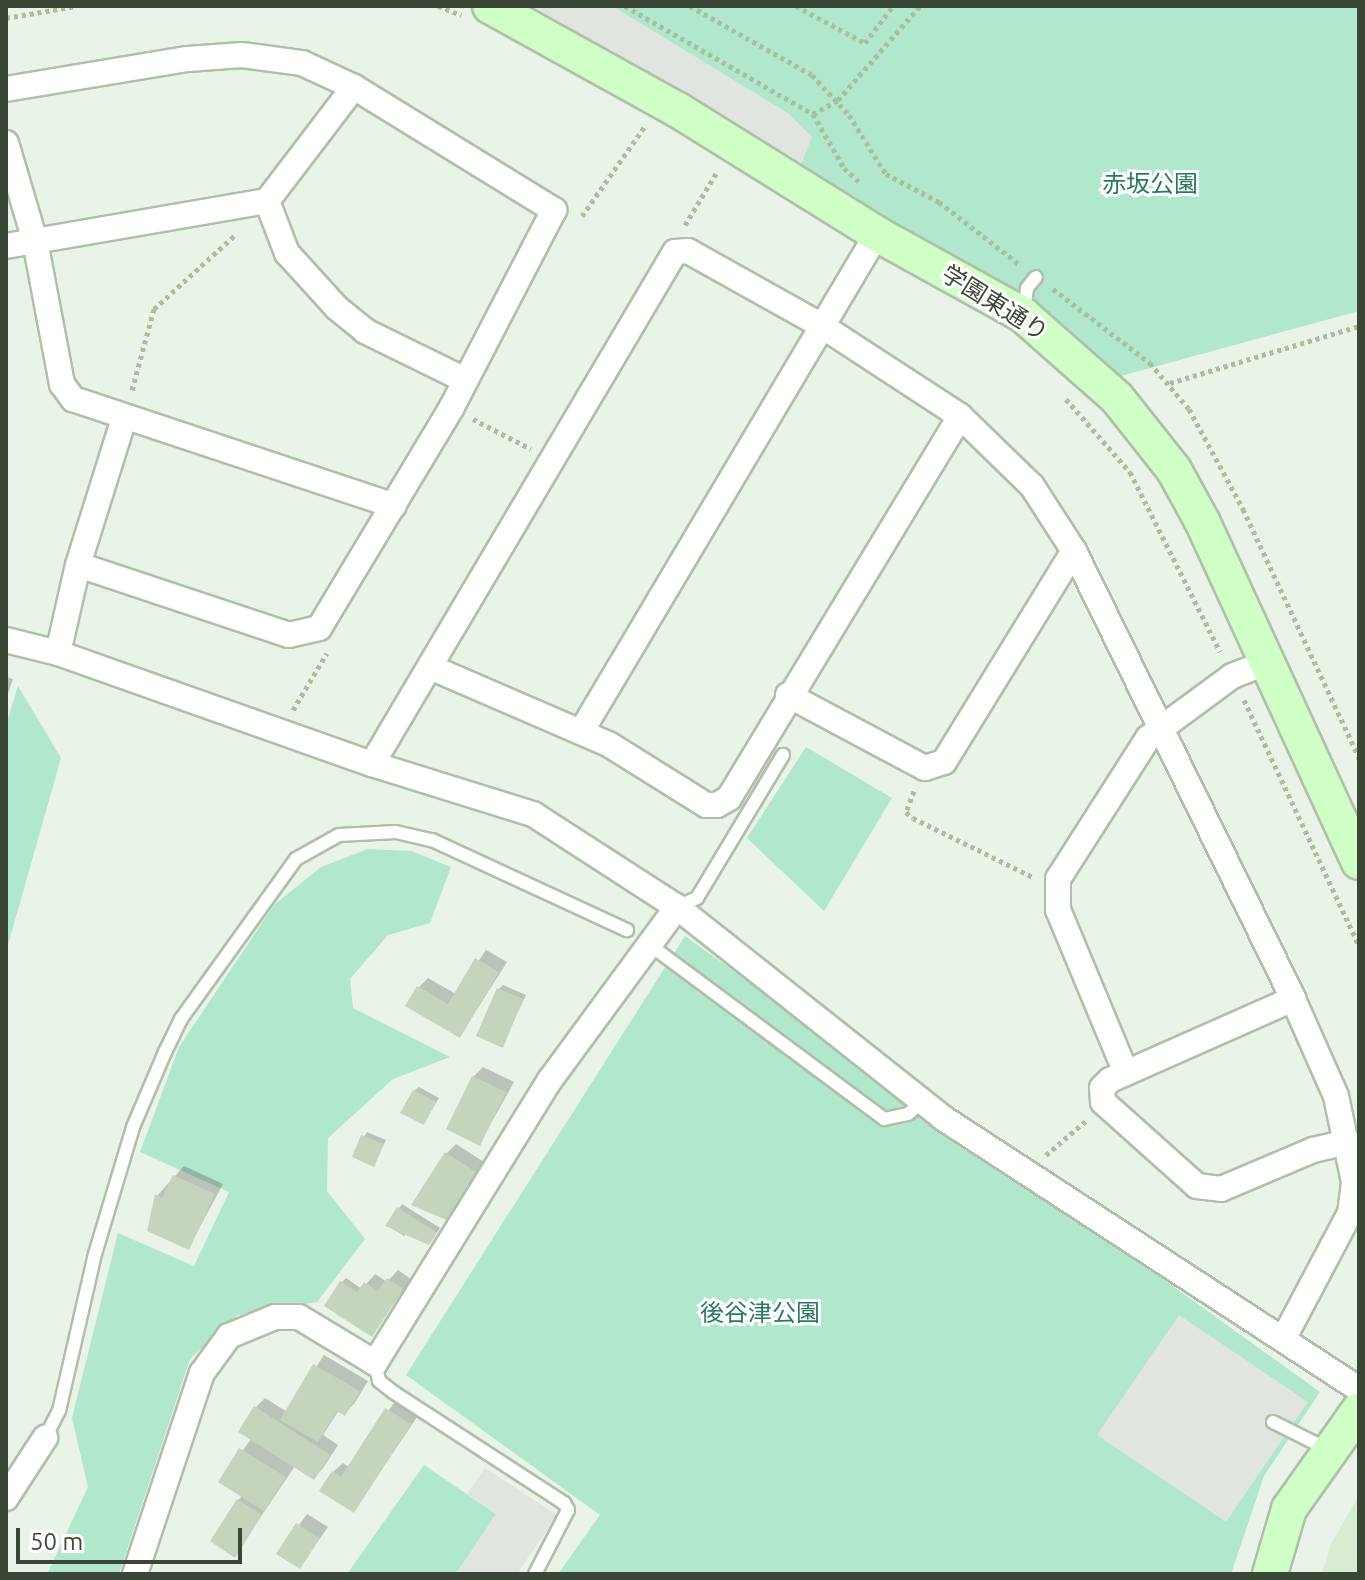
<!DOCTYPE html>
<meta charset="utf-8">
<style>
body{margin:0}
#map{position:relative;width:1365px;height:1580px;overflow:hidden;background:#eaf3e7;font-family:Ubuntu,"Noto Sans JP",sans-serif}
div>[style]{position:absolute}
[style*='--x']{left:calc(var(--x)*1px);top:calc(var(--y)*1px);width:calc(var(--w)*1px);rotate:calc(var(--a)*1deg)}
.education>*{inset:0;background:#d7ecd1}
.green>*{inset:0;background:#b0e7cd}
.parking>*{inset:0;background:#e1e5df}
.shadow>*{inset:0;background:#0003}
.building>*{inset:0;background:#c5d5bd}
.path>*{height:5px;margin-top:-2.5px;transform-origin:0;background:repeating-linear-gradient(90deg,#a6c19b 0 4px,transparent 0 8px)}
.roads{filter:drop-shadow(2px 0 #b0bfaa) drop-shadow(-2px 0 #b0bfaa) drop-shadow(0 2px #b0bfaa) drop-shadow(0 -2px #b0bfaa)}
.lane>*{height:12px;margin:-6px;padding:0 6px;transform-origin:6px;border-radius:6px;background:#fff}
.street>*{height:24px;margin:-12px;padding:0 12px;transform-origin:12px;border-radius:12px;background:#fff}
.secondary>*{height:34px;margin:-17px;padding:0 17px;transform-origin:17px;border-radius:17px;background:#d0fec7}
span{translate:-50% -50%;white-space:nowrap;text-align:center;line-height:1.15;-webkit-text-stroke:6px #fff;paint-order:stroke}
.park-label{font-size:24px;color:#297860}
.street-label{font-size:24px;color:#3b4736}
.frame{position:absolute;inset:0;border:8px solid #3b4736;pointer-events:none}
.scale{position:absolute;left:16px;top:1528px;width:226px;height:36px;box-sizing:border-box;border:4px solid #3b4736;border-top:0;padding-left:10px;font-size:24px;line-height:28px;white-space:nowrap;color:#3b4736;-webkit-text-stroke:6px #fff;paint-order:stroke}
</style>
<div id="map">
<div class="education">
<i style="clip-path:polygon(1359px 1495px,1359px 1574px,1322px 1574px,1331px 1544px)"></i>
</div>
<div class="green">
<i style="clip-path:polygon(521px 6px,1359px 6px,1359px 311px,1110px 379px,1018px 307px,848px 195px)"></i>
<i style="clip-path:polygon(18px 686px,61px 758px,6px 952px,6px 725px)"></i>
<i style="clip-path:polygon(806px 747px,892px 798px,824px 911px,747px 838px)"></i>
<i style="clip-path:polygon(368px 849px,411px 851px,451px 867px,430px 923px,388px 935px,350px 979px,353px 1008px,450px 1057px,393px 1079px,328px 1138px,327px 1191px,365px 1239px,317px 1302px,238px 1315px,190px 1359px,119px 1574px,47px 1574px,88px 1487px,72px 1418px,118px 1233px,194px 1266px,229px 1192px,140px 1152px,179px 1047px,274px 905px,321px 867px)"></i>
<i style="clip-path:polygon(685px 936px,1320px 1392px,1264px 1476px,1231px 1574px,558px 1574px,600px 1515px,406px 1375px)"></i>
<i style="clip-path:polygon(424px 1465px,496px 1514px,456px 1574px,347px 1574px)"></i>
</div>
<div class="parking">
<i style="clip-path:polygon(521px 6px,612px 6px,788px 113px,812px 137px,800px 167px)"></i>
<i style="clip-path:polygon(1179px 1315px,1308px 1402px,1226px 1522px,1097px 1435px)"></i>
<i style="clip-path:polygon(485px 1468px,557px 1515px,517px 1574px,456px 1574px,496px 1514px,467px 1494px)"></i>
</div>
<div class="shadow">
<i style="clip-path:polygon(6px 677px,13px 679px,6px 699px)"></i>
<i style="clip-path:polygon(486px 950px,507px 962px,460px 1036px,418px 988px,428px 978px,456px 994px)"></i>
<i style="clip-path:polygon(503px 985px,526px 995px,502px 1045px,499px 989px)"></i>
<i style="clip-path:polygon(483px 1067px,514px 1082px,480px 1143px,473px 1077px)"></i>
<i style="clip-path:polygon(419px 1087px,439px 1098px,424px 1123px,414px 1091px)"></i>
<i style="clip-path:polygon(367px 1132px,386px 1140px,374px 1164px,354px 1156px)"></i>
<i style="clip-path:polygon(456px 1144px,487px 1164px,449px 1218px,447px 1153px)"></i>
<i style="clip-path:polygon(184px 1166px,223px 1184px,189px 1247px,157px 1196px)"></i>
<i style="clip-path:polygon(402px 1204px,440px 1228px,433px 1239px,410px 1231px,404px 1236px,387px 1225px)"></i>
<i style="clip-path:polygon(398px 1270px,411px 1279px,372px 1334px,342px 1282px,346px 1278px,362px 1289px,375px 1274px,387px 1282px)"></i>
<i style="clip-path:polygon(324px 1355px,368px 1381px,354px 1404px,345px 1413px,339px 1410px,323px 1435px,338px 1445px,323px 1468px,314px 1478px,295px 1466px,235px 1555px,238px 1500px,243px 1495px,220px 1481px,252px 1438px,256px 1407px,265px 1398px,287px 1412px)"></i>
<i style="clip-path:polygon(396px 1400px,419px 1414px,354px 1511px,333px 1472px,343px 1463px,349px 1467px)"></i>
<i style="clip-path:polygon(307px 1514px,328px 1527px,300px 1567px,279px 1553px)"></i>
</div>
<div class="building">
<i style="clip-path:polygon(475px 958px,499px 972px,460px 1038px,405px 1006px,417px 986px,448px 1004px)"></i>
<i style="clip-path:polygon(497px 988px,523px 999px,503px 1048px,476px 1036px)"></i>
<i style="clip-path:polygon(472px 1076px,506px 1092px,480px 1146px,446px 1129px)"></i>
<i style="clip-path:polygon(413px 1090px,436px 1102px,424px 1125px,400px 1113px)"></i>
<i style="clip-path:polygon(361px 1135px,384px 1144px,374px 1167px,352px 1157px)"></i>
<i style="clip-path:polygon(445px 1152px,479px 1174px,449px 1221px,411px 1205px)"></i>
<i style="clip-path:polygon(173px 1175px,215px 1194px,189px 1250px,147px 1231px,155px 1194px,162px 1198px)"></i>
<i style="clip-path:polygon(397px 1207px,437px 1233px,429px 1245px,385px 1226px)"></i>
<i style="clip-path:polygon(387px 1278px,403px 1289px,372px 1337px,324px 1306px,340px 1281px,357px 1292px,364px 1282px,378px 1291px)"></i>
<i style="clip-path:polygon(313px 1364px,360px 1391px,345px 1416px,337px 1411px,318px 1442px,280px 1420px)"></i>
<i style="clip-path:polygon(254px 1406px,330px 1455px,314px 1480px,238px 1432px)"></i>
<i style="clip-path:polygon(385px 1408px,411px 1424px,354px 1513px,319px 1491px,332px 1471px,341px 1477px)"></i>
<i style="clip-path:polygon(239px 1448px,286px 1477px,264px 1511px,218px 1482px)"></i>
<i style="clip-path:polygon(237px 1499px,262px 1515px,235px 1558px,210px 1541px)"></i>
<i style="clip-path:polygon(296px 1523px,320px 1538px,300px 1569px,276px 1554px)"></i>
</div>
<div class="path">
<i style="--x:438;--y:6;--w:25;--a:21"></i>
<i style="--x:625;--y:6;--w:217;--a:29.9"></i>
<i style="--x:813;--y:114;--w:62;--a:60.1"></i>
<i style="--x:844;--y:168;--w:23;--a:43"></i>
<i style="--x:690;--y:6;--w:140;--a:29.5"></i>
<i style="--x:812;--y:75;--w:54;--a:47.2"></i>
<i style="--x:849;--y:115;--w:70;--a:57.9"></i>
<i style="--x:886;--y:174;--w:60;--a:27.8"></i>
<i style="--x:939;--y:202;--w:101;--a:37.8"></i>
<i style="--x:796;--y:6;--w:78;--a:28.2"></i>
<i style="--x:865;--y:43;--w:46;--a:-52.9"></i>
<i style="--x:6;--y:18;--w:71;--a:-9.7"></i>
<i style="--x:813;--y:114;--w:29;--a:-29"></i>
<i style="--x:838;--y:100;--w:125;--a:-48.9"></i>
<i style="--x:582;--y:216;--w:110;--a:-55"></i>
<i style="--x:685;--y:225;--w:62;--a:-58.9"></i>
<i style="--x:1053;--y:289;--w:122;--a:37.3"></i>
<i style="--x:1150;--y:363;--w:60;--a:49.7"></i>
<i style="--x:1189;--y:409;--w:114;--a:61.6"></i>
<i style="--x:1243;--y:509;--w:275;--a:65"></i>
<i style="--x:1170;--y:383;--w:197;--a:-16.8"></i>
<i style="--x:132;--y:390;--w:84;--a:-74.8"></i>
<i style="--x:154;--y:309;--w:110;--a:-42.4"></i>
<i style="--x:1066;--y:399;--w:97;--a:48.8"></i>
<i style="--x:1130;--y:472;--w:201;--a:63.4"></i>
<i style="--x:473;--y:419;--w:65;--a:27.3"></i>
<i style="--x:1244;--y:700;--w:272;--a:64.9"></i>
<i style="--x:293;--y:710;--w:66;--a:-59.2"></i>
<i style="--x:914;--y:791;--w:22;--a:111"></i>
<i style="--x:906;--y:812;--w:9;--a:41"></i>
<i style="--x:913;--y:818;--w:134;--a:26.2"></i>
<i style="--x:1046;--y:1155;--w:54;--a:-40.5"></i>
</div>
<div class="roads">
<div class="lane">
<i style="--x:1024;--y:310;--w:22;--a:-82"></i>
<i style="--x:1027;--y:288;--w:14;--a:-51"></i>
<i style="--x:677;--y:907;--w:22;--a:-24"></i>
<i style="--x:697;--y:898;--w:167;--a:-59"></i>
<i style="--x:658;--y:951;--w:282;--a:36.6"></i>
<i style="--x:884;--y:1119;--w:25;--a:-12"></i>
<i style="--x:908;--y:1114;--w:18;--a:-41"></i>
<i style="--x:375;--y:1363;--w:18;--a:77"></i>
<i style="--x:379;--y:1381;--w:18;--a:38"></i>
<i style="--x:393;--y:1392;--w:204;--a:33"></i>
<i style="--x:564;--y:1503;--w:8;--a:60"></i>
<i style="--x:568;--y:1510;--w:72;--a:117.3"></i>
<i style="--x:1273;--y:1422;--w:60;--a:26.6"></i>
<i style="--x:45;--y:1438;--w:30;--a:-63"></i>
<i style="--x:59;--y:1411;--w:161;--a:-77.1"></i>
<i style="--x:95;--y:1254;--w:133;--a:-73.3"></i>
<i style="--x:133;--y:1127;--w:82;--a:-66.9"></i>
<i style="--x:165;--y:1052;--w:37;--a:-64"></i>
<i style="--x:181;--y:1019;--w:197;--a:-54.3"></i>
<i style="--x:296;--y:859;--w:49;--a:-29.2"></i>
<i style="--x:339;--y:835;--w:57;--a:-3"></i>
<i style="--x:396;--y:832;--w:37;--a:13"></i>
<i style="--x:432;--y:840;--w:215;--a:24.8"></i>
</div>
<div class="street">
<i style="--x:6;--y:89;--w:184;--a:-9.4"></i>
<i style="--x:188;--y:59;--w:54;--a:-4.2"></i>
<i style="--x:242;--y:55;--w:61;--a:7.6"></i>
<i style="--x:302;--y:63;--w:57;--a:24.8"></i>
<i style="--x:354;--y:87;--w:235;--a:31.6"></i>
<i style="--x:554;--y:210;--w:222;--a:117.4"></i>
<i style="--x:452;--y:407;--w:258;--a:121"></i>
<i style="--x:319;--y:628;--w:31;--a:167"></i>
<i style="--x:289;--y:635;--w:222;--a:-161.6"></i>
<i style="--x:6;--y:143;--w:102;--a:73.5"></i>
<i style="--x:35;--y:241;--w:146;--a:79.3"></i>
<i style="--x:62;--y:384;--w:19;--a:54"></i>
<i style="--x:73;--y:399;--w:338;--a:18.4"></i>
<i style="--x:267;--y:201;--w:56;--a:69"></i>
<i style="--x:287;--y:253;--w:74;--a:47.7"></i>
<i style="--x:337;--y:308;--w:36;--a:39"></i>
<i style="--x:365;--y:331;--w:111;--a:26.1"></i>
<i style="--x:6;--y:246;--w:265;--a:-9.8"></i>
<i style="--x:267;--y:201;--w:143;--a:-52.7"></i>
<i style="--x:6;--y:640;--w:54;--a:14"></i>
<i style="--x:58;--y:653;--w:333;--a:19.5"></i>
<i style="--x:372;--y:764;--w:169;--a:17.3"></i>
<i style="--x:533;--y:814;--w:171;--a:32.9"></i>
<i style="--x:677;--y:907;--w:340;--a:38.4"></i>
<i style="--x:943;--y:1118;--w:496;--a:33.1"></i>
<i style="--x:58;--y:653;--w:90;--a:-77.2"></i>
<i style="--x:78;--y:565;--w:154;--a:-72.6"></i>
<i style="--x:430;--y:667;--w:196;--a:23.4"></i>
<i style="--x:610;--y:745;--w:113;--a:32"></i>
<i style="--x:706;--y:805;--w:11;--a:0"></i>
<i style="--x:717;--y:805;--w:14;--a:-30"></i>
<i style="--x:729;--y:798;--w:446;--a:-58.8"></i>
<i style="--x:788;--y:695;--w:155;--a:28.1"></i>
<i style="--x:925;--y:768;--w:20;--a:-18"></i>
<i style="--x:944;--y:762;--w:248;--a:-58.4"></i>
<i style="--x:581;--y:732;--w:579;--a:-59.27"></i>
<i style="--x:372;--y:764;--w:595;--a:-59.38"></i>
<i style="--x:675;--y:252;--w:13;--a:-4"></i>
<i style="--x:688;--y:251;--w:154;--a:29.2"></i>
<i style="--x:822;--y:326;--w:165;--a:33.1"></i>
<i style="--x:960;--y:416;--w:100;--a:44.2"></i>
<i style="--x:1032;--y:486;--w:77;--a:57.1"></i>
<i style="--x:1074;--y:551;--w:499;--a:63.9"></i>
<i style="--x:1293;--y:999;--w:106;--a:66.1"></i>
<i style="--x:1336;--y:1096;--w:88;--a:78.2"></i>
<i style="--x:1354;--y:1182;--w:31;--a:97"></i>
<i style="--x:1350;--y:1213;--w:139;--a:117.9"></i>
<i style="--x:1293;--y:999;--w:200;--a:156.1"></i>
<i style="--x:1110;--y:1080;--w:11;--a:135"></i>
<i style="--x:1102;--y:1088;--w:14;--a:86"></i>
<i style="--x:1103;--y:1102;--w:126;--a:41.8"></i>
<i style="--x:1197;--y:1186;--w:24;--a:7"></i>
<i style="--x:1221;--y:1189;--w:100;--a:-23"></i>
<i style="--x:1313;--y:1150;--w:36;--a:-13"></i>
<i style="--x:1126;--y:1073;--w:177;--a:-112.6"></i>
<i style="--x:1058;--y:910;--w:31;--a:-90"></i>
<i style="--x:1058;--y:879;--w:167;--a:-57.4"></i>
<i style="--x:1148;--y:738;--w:104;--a:-36.4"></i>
<i style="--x:1232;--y:676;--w:40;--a:-21"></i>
<i style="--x:6;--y:1498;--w:72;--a:-57"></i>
<i style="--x:135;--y:1574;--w:212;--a:-71.6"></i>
<i style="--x:202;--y:1373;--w:46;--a:-53.9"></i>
<i style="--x:229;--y:1336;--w:50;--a:-22.4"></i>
<i style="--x:275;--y:1317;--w:24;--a:0"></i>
<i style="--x:299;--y:1317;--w:89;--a:31.2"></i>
<i style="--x:375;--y:1363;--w:333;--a:-58.3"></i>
<i style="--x:550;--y:1080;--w:215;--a:-53.7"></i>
</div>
<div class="secondary">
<i style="--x:490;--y:6;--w:215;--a:29"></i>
<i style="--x:678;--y:110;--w:234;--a:31.9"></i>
<i style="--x:877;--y:234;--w:167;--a:29"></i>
<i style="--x:1023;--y:315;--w:125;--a:41.4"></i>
<i style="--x:1117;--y:398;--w:92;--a:51.6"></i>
<i style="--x:1174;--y:470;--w:60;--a:61.3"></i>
<i style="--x:1203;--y:523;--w:373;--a:65.3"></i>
<i style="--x:1270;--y:1574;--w:68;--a:-73.7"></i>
<i style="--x:1289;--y:1509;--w:121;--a:-54.7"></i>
</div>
</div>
<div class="park-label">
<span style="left:1150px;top:184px">赤坂公園</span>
<span style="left:760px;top:1313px">後谷津公園</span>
</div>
<div class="street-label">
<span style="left:995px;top:303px;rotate:32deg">学園東通り</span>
</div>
<div class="frame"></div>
<div class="scale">50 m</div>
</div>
